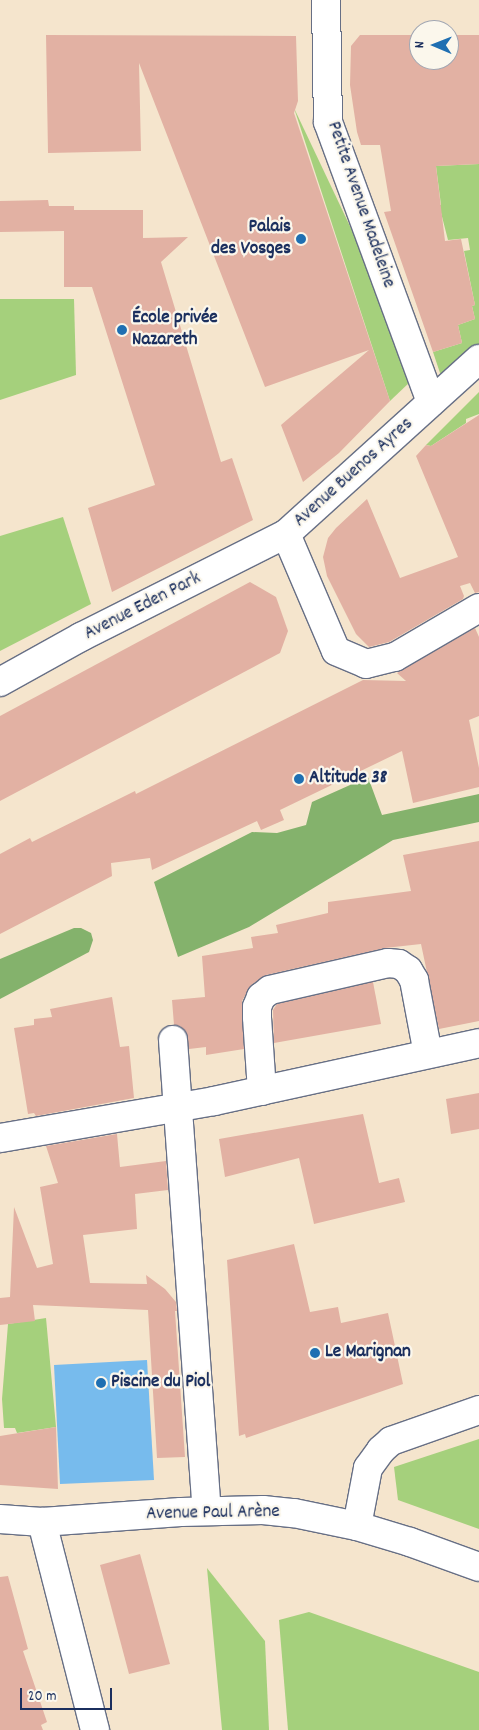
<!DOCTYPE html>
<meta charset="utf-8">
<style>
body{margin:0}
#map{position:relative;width:479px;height:1730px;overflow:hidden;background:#f5e5cd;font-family:Dekko,sans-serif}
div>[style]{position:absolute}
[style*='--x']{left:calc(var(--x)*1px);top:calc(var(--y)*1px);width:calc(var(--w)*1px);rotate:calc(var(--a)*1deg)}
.green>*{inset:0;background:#a5d07c}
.forest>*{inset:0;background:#84b26c}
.water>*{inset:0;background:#77bbed}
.building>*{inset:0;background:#e2b1a3}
.roads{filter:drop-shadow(1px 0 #676f85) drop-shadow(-1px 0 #676f85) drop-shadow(0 1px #676f85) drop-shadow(0 -1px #676f85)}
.street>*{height:28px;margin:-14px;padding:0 14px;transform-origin:14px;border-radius:14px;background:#fff}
.dots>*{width:14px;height:14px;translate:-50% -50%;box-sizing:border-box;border:2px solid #fbf7ec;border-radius:50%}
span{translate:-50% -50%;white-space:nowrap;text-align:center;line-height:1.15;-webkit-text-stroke:4.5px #fbf7ec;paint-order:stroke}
.street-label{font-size:19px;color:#1b2f5e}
.poi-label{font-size:19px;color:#1b2f5e;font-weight:700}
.right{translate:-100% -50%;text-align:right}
.left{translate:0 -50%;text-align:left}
.north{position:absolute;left:409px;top:20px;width:50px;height:50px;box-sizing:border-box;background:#fbf7ec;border:1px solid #a1a7b3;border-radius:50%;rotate:271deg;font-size:14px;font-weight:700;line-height:20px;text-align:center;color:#1b2f5e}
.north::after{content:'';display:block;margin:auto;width:18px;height:22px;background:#1f6fb2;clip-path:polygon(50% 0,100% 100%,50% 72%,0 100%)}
.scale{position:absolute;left:20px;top:1688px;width:92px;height:22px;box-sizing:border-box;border:2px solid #1b2f5e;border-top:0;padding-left:6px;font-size:15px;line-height:18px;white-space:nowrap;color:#1b2f5e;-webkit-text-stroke:4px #fbf7ec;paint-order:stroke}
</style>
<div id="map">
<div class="green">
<i style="clip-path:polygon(294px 108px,383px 296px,411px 381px,390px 401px)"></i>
<i style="clip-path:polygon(479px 164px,479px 347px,447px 378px,440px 373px,433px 352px,462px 343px,458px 325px,475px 319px,472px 306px,475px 305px,464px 251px,470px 250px,468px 238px,448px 240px,439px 205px,441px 205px,436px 166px)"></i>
<i style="clip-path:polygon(0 299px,74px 299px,76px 375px,0 400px)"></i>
<i style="clip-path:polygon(479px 392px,479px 414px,466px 419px,466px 423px,431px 446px,426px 445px)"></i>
<i style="clip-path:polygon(63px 517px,91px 604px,0 651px,0 536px)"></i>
<i style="clip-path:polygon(46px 1318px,56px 1427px,17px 1433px,15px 1428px,4px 1428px,2px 1399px,8px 1324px)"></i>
<i style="clip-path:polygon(479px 1439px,479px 1529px,398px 1500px,394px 1467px)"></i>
<i style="clip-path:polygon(207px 1568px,265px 1641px,269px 1730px,222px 1730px)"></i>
<i style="clip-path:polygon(309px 1612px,479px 1672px,479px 1730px,288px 1730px,279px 1620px)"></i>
</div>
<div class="forest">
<i style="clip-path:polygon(368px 777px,382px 815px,479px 794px,479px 822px,393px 840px,249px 927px,178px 957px,154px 882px,252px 832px,277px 833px,306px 825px,312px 802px)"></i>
<i style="clip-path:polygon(74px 928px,81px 928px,91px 933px,93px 940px,89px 952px,0 999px,0 959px)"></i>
</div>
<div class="water">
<i style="clip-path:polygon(147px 1360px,154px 1480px,60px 1484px,54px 1365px)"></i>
</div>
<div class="building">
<i style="clip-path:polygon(46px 35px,296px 36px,298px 101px,294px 113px,390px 401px,339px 453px,303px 482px,281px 425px,369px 350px,265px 387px,139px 63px,141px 151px,48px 153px)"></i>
<i style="clip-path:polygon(360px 35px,419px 35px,419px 60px,449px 60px,449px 35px,479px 35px,479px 164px,436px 166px,445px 241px,461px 239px,475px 305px,472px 306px,475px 319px,458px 325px,462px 343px,433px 352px,384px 212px,391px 211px,380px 145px,361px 145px,357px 132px,350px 85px,351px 46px)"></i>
<i style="clip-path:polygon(48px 200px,49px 206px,74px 206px,74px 210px,143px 210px,143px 238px,188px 237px,161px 262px,221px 462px,232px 458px,253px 520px,112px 592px,88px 508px,155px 485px,92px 287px,64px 287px,64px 231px,0 232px,0 201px)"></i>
<i style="clip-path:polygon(479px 415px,479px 592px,475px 593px,470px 583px,460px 586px,464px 596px,463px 599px,389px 642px,369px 647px,356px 634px,327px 576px,323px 557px,328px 538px,336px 528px,367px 499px,400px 578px,458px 557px,416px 456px,426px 445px,431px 446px)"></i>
<i style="clip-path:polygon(250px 582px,276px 597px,288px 631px,280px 653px,0 801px,0 716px)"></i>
<i style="clip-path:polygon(475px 628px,479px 637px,479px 716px,469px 720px,479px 768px,479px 787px,413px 803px,402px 751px,280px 810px,284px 820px,261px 830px,257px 821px,152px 870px,150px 858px,111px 863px,112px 876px,0 934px,0 854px,30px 838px,32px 842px,135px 791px,136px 794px,363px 680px,406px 681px,397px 673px)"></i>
<i style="clip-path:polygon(479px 841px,479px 1021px,439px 1029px,421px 944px,385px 948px,266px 975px,251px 985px,242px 1001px,244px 1049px,206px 1055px,206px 1047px,189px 1049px,186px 1032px,180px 1026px,174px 1025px,172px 1000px,205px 997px,202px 956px,253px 948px,251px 937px,278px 933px,276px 925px,328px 913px,328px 902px,411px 891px,403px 855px)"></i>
<i style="clip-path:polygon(373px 982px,381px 1024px,274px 1043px,273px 1010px,277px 1004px)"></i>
<i style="clip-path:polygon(112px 997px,120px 1047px,129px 1046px,134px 1098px,36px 1116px,34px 1113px,28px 1114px,14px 1028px,34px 1025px,34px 1019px,52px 1017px,50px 1009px)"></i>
<i style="clip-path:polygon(479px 1093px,479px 1129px,451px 1134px,446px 1099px)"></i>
<i style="clip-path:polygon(363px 1114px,379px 1183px,399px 1178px,405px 1202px,314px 1224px,299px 1158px,225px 1177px,219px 1139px)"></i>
<i style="clip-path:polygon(117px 1134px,120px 1167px,166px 1161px,168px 1190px,135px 1194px,137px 1229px,83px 1235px,90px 1283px,147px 1284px,146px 1275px,165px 1289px,176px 1302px,177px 1311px,175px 1311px,185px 1457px,157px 1458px,148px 1310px,33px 1305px,35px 1321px,0 1325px,0 1298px,10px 1297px,14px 1207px,37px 1268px,53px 1264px,40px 1187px,58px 1183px,46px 1146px)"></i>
<i style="clip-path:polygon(294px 1244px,310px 1312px,338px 1307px,341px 1323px,388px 1313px,403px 1384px,246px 1438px,245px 1434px,239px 1436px,227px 1260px)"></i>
<i style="clip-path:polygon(56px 1427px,58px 1489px,0 1485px,0 1436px)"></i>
<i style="clip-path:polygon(140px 1554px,170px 1664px,129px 1674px,100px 1565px)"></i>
<i style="clip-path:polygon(8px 1576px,28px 1649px,23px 1651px,47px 1722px,41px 1725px,43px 1730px,0 1730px,0 1577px)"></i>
</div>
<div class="roads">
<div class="street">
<i style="--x:326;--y:0;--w:122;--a:89.1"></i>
<i style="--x:328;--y:122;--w:298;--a:69.8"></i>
<i style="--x:479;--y:359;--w:261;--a:137.8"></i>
<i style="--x:286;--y:534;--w:127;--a:66.9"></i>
<i style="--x:336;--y:651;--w:33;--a:23"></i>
<i style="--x:366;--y:664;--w:30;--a:-14"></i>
<i style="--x:395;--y:657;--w:97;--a:-30.3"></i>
<i style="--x:0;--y:682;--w:93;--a:-29.1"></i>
<i style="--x:81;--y:637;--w:229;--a:-26.7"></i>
<i style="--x:173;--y:1040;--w:472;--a:85.9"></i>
<i style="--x:262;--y:1091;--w:74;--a:-93.9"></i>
<i style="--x:257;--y:1017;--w:10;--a:-90"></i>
<i style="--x:257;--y:1007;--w:11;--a:-68"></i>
<i style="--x:261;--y:997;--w:11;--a:-38"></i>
<i style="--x:270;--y:990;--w:121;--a:-12.9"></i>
<i style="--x:388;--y:963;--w:11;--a:5"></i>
<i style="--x:399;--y:964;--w:11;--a:34"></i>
<i style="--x:408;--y:970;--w:12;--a:59"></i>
<i style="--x:414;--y:980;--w:75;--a:79.3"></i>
<i style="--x:0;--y:1138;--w:217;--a:-9.8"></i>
<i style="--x:214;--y:1101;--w:271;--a:-12.3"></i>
<i style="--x:0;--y:1519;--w:42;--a:4.1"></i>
<i style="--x:42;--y:1522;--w:139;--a:-4.1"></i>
<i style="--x:181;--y:1512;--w:82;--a:-1.4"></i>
<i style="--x:263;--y:1510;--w:31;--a:6"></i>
<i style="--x:294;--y:1513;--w:64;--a:11.7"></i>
<i style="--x:357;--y:1526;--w:55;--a:16.8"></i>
<i style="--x:410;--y:1542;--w:73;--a:19.9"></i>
<i style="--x:42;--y:1522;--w:215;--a:75.7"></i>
<i style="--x:357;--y:1526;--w:59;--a:-79.3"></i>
<i style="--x:368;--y:1468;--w:22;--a:-54"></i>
<i style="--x:381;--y:1450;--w:13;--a:-42"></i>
<i style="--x:391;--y:1441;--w:93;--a:-19.4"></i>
</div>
</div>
<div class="dots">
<i style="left:301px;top:239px;background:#1f6fb2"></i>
<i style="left:122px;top:330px;background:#1f6fb2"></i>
<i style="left:299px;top:779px;background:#1f6fb2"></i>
<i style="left:315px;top:1353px;background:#1f6fb2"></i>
<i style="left:101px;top:1383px;background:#1f6fb2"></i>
</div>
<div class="street-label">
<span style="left:360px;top:205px;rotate:71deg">Petite Avenue Madeleine</span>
<span style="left:354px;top:473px;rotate:-42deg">Avenue Buenos Ayres</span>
<span style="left:143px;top:607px;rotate:-27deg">Avenue Eden Park</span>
<span style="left:213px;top:1514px;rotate:-1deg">Avenue Paul Arène</span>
</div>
<div class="poi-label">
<span class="right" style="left:291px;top:239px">Palais<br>des Vosges</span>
<span class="left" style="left:132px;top:330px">École privée<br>Nazareth</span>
<span class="left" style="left:309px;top:779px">Altitude 38</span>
<span class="left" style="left:325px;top:1353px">Le Marignan</span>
<span class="left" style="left:111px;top:1383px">Piscine du Piol</span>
</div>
<div class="north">N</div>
<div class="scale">20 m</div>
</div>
